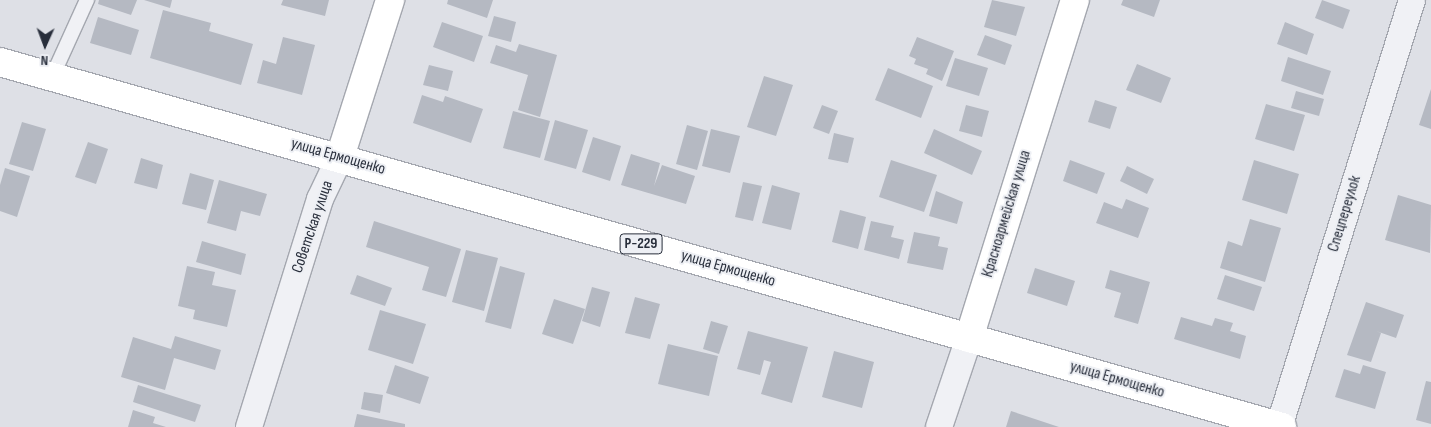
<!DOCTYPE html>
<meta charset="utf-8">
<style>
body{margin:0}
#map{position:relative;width:1431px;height:427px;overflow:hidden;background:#dee0e6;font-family:"Sofia Sans Condensed",sans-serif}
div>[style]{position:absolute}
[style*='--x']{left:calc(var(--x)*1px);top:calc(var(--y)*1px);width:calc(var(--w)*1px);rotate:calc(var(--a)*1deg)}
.building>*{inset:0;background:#b5b9c2}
.roads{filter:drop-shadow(1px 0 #a4a7af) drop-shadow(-1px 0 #a4a7af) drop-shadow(0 1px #a4a7af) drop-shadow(0 -1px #a4a7af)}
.lane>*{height:14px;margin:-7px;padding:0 7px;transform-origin:7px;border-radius:7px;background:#f0f1f5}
.street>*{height:26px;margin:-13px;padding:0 13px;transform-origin:13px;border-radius:13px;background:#f0f1f5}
.secondary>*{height:28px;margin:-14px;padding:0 14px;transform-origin:14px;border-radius:14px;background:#fff}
.highway>*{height:28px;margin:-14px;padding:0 14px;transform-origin:14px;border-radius:14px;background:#fff}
span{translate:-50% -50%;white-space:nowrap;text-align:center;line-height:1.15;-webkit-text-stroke:4px #edeff4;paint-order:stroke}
.shield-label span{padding:1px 4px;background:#edeff4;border:1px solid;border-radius:4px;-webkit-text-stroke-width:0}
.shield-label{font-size:15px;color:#282e3b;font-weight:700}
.street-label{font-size:16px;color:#282e3b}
.north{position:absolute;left:20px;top:20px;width:50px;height:50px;-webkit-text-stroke:4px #edeff4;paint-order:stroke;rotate:182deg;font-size:14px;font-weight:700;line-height:20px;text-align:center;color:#282e3b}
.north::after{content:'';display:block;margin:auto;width:18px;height:22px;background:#282e3b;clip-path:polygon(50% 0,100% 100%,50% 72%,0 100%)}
</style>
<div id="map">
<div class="building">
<i style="clip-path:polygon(99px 0,137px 0,131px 15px,98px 4px)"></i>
<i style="clip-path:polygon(144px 0,172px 0,170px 8px)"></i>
<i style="clip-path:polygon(283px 0,329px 0,325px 16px,281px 5px)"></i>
<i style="clip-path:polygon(448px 0,493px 0,487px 18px,447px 4px)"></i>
<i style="clip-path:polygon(992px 0,1025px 7px,1016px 36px,984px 27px)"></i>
<i style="clip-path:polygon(1123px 0,1160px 0,1154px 17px,1121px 5px)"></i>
<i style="clip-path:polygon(1322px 0,1350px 10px,1343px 29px,1315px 18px)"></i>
<i style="clip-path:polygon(163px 10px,211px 23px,209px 31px,253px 44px,241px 85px,150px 58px)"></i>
<i style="clip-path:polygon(494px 16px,516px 22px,511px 42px,488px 36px)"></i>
<i style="clip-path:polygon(98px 17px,139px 30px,131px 55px,90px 43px)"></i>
<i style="clip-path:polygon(442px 22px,483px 36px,474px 62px,433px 47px)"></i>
<i style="clip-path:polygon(1285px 22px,1314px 34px,1307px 55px,1277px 44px)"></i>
<i style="clip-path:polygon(985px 35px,1012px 45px,1005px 65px,977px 55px)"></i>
<i style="clip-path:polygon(283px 37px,315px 45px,302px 95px,257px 83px,263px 60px,276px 64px)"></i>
<i style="clip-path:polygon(917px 37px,954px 51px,942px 81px,926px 74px,928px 69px,914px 64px,916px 59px,909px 56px)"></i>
<i style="clip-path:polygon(519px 44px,557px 55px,540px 117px,518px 110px,528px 75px,490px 63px,496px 45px,516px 52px)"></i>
<i style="clip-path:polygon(1288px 57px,1331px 71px,1323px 95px,1281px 81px)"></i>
<i style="clip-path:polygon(955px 58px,988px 68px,979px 96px,946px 86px)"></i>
<i style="clip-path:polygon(1137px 64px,1171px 78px,1161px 103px,1126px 90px)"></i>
<i style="clip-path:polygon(429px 65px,453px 71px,448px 91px,423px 85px)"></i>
<i style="clip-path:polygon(888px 68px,933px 86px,921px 118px,875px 100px)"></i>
<i style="clip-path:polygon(764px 76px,793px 85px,776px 136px,747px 127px)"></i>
<i style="clip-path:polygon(1431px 89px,1431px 129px,1419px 125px)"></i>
<i style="clip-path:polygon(1296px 91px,1324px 99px,1319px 116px,1291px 108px)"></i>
<i style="clip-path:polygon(422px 95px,443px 102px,445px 96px,483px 109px,471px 143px,413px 123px)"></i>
<i style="clip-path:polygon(1095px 100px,1117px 107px,1110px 129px,1088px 122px)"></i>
<i style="clip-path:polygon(1266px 104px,1305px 115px,1294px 151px,1255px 139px)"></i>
<i style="clip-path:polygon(822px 105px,838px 111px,829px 134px,813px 128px)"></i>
<i style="clip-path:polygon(966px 105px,989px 111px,982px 137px,959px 131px)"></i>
<i style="clip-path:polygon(513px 111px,550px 121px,540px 158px,503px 148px)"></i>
<i style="clip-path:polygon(555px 120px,588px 130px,576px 169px,544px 160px)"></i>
<i style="clip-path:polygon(22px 122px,46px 129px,33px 171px,9px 164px)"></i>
<i style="clip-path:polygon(687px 125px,708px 131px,697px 170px,676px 164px)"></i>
<i style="clip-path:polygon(711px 129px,740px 136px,730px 173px,702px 166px)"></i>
<i style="clip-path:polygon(934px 129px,982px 151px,972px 175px,924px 153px)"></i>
<i style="clip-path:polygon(834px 133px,854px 138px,848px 163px,828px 159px)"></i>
<i style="clip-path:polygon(593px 137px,621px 146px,610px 181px,582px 172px)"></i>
<i style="clip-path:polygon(88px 142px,108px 149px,96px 184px,75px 177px)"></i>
<i style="clip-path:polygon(631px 154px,660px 163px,654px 186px,662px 165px,695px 176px,686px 204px,621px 185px)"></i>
<i style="clip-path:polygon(141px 158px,163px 165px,157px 189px,134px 183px)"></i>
<i style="clip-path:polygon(891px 160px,937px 175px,924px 212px,879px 197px)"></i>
<i style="clip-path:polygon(1070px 160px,1105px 173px,1097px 194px,1063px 181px)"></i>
<i style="clip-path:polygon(1254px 160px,1299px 174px,1287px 214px,1242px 200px)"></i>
<i style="clip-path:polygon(1127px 166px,1154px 179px,1147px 194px,1120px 181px)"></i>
<i style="clip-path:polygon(5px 168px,30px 176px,17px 217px,0 211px,0 185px)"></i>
<i style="clip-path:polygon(190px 173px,214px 180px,206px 210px,182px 204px)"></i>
<i style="clip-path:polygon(219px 180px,267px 194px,260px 216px,241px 211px,236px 231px,207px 223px)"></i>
<i style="clip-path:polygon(743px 182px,762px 186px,753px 221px,735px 217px)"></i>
<i style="clip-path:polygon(772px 185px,800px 193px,791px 230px,762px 223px)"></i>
<i style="clip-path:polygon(936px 191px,963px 202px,957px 224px,929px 216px)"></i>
<i style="clip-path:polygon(1398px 195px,1431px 205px,1430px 253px,1385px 240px)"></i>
<i style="clip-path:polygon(1126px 199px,1149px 208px,1138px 238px,1096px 223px,1104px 202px,1122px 209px)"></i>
<i style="clip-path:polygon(840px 210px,866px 217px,858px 249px,832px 242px)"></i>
<i style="clip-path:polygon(1250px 219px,1281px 228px,1265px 282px,1220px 268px,1228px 241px,1242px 246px)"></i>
<i style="clip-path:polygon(374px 221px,461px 249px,446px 297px,422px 290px,429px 267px,366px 247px)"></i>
<i style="clip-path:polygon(871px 221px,894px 226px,891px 237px,904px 240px,899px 259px,864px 250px)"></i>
<i style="clip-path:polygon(914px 232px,940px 237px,938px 246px,948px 248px,943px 270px,907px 263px)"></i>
<i style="clip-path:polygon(202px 241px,246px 254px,241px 275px,196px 262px)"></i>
<i style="clip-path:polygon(466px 250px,498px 258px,484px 311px,452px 302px)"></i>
<i style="clip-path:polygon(187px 266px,215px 272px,212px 285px,236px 290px,227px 327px,193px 319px,195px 310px,178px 306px)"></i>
<i style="clip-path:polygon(500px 266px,525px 273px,511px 329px,485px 322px)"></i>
<i style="clip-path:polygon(1035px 268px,1075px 281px,1067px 306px,1027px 293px)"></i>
<i style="clip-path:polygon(1110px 270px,1150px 282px,1138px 324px,1114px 317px,1121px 293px,1105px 288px)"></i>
<i style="clip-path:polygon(357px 275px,392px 288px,385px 306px,350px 294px)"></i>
<i style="clip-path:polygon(1225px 275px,1262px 287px,1254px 311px,1217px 299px)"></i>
<i style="clip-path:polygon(592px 287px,610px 292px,600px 327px,582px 321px)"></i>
<i style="clip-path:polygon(635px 297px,660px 304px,650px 339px,625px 333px)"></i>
<i style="clip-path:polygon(554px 299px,585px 309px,573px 344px,542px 334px)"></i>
<i style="clip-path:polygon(1366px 302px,1404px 315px,1396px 338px,1376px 331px,1381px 333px,1371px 362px,1347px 355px)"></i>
<i style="clip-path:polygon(380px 310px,426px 324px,413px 364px,368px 350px)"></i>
<i style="clip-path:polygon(1181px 317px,1212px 326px,1215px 318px,1233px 323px,1230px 331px,1246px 336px,1240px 359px,1174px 339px)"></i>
<i style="clip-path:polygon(711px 321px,728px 326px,719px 354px,703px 349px)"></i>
<i style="clip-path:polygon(748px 331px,808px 347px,792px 403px,761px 394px,771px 362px,764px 360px,760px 375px,737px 369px)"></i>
<i style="clip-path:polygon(175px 336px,221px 350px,215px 370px,174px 358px,165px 390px,121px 377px,133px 337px,171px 349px)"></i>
<i style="clip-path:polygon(668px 344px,718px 356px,709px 396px,658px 384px)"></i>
<i style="clip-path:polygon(834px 351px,874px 362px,862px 408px,822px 397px)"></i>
<i style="clip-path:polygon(395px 365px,429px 377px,420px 404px,386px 393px)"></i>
<i style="clip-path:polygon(1363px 365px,1386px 372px,1375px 409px,1335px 397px,1344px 369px,1360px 374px)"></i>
<i style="clip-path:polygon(1426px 381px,1431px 382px,1431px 424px,1416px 420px)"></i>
<i style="clip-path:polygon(138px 385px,201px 405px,195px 422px,133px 402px)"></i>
<i style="clip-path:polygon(364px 392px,383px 395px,380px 413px,361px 409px)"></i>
<i style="clip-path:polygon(133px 410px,155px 417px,153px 423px,166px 427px,128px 427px)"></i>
<i style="clip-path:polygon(1011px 411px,1059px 427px,1006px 427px)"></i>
<i style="clip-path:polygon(357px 414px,405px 424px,405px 427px,354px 427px)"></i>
</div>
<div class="roads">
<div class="lane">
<i style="--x:52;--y:77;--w:85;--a:-65.6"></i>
</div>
<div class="street">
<i style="--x:249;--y:427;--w:239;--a:-72.7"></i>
<i style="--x:320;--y:199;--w:47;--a:-64.5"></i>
<i style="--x:939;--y:427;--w:94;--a:-71.4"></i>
<i style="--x:1279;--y:427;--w:447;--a:-72.7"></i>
</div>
<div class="secondary">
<i style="--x:340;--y:157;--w:165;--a:-72.3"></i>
<i style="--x:969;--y:338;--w:354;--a:-72.6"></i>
</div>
<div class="highway">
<i style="--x:0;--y:62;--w:1333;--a:15.89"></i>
</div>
</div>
<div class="shield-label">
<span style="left:641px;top:244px">Р-229</span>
</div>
<div class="street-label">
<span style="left:338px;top:157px;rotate:16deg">улица Ермощенко</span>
<span style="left:1007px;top:214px;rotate:-73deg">Красноармейская улица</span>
<span style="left:1345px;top:214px;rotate:-73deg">Спецпереулок</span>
<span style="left:313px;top:227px;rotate:-71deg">Советская улица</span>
<span style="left:728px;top:269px;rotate:16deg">улица Ермощенко</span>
<span style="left:1117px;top:380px;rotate:16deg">улица Ермощенко</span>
</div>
<div class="north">N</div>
</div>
